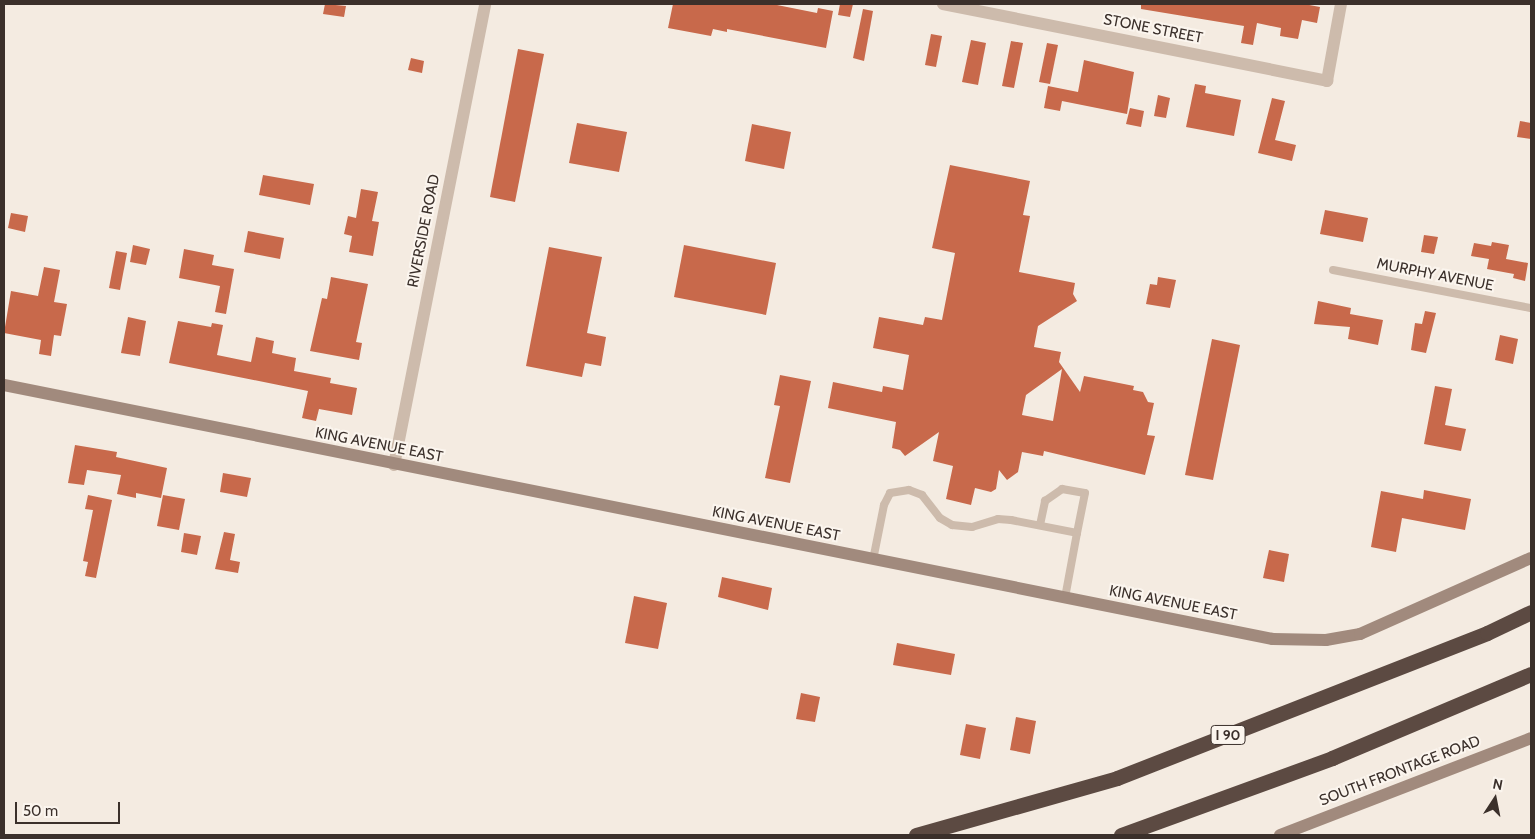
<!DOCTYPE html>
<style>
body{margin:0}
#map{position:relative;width:1535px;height:839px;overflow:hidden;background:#f4ebe1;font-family:Cabin,sans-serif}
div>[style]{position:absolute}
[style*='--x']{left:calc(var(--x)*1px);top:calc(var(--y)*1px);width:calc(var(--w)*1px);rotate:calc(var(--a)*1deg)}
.building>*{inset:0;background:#c8694b}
.service>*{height:8px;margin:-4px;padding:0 4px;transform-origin:4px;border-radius:4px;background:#cdbbac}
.minor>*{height:12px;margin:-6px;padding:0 6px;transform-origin:6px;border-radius:6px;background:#cdbbac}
.tertiary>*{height:12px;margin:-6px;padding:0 6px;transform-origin:6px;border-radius:6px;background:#cdbbac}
.secondary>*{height:12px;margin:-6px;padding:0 6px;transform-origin:6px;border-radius:6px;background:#a18a7d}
.motorway>*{height:15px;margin:-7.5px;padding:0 7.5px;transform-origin:7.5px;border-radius:7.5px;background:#5c4a42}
span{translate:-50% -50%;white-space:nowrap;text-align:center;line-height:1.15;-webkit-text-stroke:4px #fbf5ee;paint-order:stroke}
.shield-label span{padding:1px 4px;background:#fbf5ee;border:1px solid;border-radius:4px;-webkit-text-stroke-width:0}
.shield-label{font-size:14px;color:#3b302b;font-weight:700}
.street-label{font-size:15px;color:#3b302b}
.frame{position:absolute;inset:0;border:5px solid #3b302b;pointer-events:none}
.north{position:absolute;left:1470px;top:774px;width:50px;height:50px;-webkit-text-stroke:4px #fbf5ee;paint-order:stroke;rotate:11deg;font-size:14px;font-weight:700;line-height:20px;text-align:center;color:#3b302b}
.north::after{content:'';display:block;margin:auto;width:18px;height:22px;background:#3b302b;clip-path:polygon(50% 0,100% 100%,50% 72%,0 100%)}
.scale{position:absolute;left:15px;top:802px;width:105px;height:22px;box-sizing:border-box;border:2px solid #3b302b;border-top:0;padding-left:6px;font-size:15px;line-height:18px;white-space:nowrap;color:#3b302b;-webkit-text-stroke:4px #fbf5ee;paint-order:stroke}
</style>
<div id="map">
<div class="building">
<i style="clip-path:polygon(325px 4px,346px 6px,344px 17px,323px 14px)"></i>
<i style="clip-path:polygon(673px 4px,772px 4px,817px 13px,818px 8px,833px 11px,826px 48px,727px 29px,727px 32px,713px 29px,711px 36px,668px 28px)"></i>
<i style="clip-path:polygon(840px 4px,853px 4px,850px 17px,838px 15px)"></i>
<i style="clip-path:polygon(1141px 4px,1304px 4px,1320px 7px,1317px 23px,1302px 20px,1298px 39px,1280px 36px,1281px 28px,1257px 23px,1253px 45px,1241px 43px,1244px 26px,1141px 9px)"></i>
<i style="clip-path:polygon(863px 9px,873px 11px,864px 61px,853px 58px)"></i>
<i style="clip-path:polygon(931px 34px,942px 36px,936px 67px,925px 65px)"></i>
<i style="clip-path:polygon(971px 40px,986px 43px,978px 85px,962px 82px)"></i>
<i style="clip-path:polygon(1011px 41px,1023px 43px,1014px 88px,1002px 86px)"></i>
<i style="clip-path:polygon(1047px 43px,1058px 45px,1050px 84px,1039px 82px)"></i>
<i style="clip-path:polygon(518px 49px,544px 54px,515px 202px,490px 197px)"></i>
<i style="clip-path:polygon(411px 58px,424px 61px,422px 73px,408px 70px)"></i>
<i style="clip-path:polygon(1084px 60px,1134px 72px,1127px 114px,1062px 101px,1060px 111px,1044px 108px,1048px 86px,1078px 92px)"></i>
<i style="clip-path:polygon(1195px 84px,1206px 86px,1205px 93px,1241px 100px,1234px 136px,1186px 127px)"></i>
<i style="clip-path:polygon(1158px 95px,1170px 98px,1166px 118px,1154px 116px)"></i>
<i style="clip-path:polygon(1272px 98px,1285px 101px,1275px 140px,1296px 145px,1292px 161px,1258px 153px)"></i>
<i style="clip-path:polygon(1130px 108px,1144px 111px,1141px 127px,1126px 124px)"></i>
<i style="clip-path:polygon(1520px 121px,1531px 123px,1531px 139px,1517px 137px)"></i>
<i style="clip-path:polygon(577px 123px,627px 132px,619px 172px,569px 163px)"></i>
<i style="clip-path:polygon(752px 124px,791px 132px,784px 169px,745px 161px)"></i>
<i style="clip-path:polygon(evenodd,950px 165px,1030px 181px,1023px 215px,1030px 216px,1019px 272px,1075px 283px,1073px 294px,1077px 301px,1038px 326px,1034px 347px,1061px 352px,1059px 362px,1080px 392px,1084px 376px,1134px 386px,1133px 390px,1143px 392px,1148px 402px,1154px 403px,1147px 435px,1155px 436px,1145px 475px,1044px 451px,1043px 456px,1022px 452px,1018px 472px,1007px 480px,999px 470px,996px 489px,991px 492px,975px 488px,971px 505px,946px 499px,953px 466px,933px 461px,939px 432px,905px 456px,900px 450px,892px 448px,896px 422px,828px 408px,833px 382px,882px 392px,883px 386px,903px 390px,909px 355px,873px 348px,879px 317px,923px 325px,925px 317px,942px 320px,955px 253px,932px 248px,950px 165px,1062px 369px,1053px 421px,1022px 415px,1026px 395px,1062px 369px)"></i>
<i style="clip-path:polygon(263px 175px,314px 184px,310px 205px,259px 195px)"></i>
<i style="clip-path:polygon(361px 189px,378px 192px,372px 221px,379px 222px,373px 256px,349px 252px,352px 236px,344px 234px,348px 216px,356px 218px)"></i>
<i style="clip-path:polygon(1325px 210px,1368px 218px,1363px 242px,1320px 234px)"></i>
<i style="clip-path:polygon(11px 213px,28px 216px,25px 232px,8px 228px)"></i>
<i style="clip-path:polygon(248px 231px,284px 238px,280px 259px,244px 252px)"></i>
<i style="clip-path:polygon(1424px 235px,1438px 237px,1434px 254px,1421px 252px)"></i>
<i style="clip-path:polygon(1492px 242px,1509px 245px,1506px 259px,1528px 263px,1525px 281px,1513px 278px,1514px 274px,1487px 269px,1489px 259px,1471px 256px,1474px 243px,1491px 246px)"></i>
<i style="clip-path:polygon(133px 245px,150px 249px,146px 265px,130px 262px)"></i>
<i style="clip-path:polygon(684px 245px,776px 263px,766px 315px,674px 297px)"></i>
<i style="clip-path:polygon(549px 247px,602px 257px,587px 333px,606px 337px,601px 366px,585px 363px,582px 377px,526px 366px)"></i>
<i style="clip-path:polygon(184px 249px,214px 255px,212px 265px,234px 269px,226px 314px,215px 312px,220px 286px,179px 278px)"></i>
<i style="clip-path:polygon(116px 251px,127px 253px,120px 290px,109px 288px)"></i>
<i style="clip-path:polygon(44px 267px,60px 270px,54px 302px,67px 304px,61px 336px,54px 335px,51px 356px,39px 354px,41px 340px,4px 333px,11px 291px,38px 296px)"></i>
<i style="clip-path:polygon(331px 277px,368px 284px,356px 342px,362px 343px,359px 360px,310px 351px,322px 298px,327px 299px)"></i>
<i style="clip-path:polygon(1158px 277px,1176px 280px,1170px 308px,1146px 304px,1150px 284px,1157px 285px)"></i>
<i style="clip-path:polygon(1318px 301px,1351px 308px,1350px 314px,1383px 320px,1378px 345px,1348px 339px,1350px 327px,1314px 324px)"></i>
<i style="clip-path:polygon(1425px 311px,1436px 313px,1426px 353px,1411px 350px,1415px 323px,1422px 324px)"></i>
<i style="clip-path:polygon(128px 317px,146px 321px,140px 356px,121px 353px)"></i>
<i style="clip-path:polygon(178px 321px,211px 327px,212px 323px,223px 325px,217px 355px,251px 362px,256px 337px,274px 341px,272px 353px,296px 358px,294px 371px,331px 378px,330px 383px,357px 388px,352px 415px,319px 409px,316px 421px,302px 418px,308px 391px,169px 363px)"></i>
<i style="clip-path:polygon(1500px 335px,1518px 339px,1513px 364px,1495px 360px)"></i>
<i style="clip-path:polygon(1212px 339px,1240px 345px,1213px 480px,1185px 475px)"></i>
<i style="clip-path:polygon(780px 375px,811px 381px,790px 483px,765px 478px,780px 406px,774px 405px)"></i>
<i style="clip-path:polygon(1435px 386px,1452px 389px,1445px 425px,1466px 429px,1461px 451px,1424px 444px)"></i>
<i style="clip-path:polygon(75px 445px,117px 452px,116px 457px,167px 468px,161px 498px,136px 493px,136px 498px,117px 494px,121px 475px,87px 470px,84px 485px,68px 483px)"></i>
<i style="clip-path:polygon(223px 473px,251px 478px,247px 497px,220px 492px)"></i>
<i style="clip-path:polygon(1424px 490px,1471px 499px,1465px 530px,1402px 518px,1396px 552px,1371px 547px,1381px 491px,1423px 499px)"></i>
<i style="clip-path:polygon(88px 495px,112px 500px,96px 578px,85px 576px,88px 562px,83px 561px,93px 510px,85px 509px)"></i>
<i style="clip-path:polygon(163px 495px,185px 499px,179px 530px,157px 526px)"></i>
<i style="clip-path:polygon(224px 532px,235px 534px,230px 560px,240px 562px,238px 573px,215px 569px)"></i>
<i style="clip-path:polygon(184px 533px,201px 536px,197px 555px,181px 552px)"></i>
<i style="clip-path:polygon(1269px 550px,1289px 554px,1284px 582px,1263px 578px)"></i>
<i style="clip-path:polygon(722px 577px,772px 588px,768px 610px,718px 597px)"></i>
<i style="clip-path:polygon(634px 596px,667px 603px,658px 649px,625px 643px)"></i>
<i style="clip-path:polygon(897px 643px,955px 654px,951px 675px,893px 665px)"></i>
<i style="clip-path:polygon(801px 693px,820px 697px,815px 722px,796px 719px)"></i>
<i style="clip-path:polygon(1016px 717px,1036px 721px,1030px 754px,1010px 750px)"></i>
<i style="clip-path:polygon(966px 724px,986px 728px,980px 759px,960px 755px)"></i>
</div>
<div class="service">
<i style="--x:1333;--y:270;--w:202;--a:10.9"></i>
<i style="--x:1040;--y:525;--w:25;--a:-78"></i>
<i style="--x:1045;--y:501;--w:21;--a:-35"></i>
<i style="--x:1062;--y:489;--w:23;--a:10"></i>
<i style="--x:1085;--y:493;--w:41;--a:101.3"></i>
<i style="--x:873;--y:560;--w:56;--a:-78.7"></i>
<i style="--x:884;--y:505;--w:13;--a:-63"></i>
<i style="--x:890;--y:493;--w:19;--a:-9"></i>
<i style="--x:909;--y:490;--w:14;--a:21"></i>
<i style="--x:922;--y:495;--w:29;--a:52"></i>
<i style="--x:940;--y:518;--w:14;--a:30"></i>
<i style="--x:952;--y:525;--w:20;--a:6"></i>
<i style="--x:972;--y:527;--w:27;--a:-17"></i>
<i style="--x:998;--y:519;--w:13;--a:4"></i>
<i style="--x:1011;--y:520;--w:67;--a:11.1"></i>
<i style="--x:1077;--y:533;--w:66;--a:100.5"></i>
</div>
<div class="minor">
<i style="--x:943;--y:4;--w:392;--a:11.3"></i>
<i style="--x:1327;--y:81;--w:78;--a:-79.7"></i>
</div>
<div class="tertiary">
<i style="--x:394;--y:465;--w:470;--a:-78.8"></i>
</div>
<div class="secondary">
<i style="--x:4;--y:385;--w:1294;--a:11.32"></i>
<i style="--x:1273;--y:639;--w:53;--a:1.1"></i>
<i style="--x:1326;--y:640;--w:35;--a:-10"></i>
<i style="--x:1360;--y:634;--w:187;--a:-24"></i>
<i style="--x:1280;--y:835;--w:269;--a:-21.1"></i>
</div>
<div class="motorway">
<i style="--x:916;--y:835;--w:209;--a:-15.8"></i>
<i style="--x:1117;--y:778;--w:397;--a:-21.4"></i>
<i style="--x:1487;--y:633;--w:49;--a:-25.5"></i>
<i style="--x:1121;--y:835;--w:225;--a:-20"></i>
<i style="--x:1332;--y:758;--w:216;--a:-22.9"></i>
</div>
<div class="shield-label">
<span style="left:1228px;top:735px">I 90</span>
</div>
<div class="street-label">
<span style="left:1153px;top:29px;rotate:11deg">STONE STREET</span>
<span style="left:424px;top:231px;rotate:-79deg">RIVERSIDE ROAD</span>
<span style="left:1435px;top:275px;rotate:11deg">MURPHY AVENUE</span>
<span style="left:379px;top:445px;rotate:11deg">KING AVENUE EAST</span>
<span style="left:776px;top:524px;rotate:11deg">KING AVENUE EAST</span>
<span style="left:1173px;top:603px;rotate:11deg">KING AVENUE EAST</span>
<span style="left:1400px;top:771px;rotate:-21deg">SOUTH FRONTAGE ROAD</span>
</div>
<div class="frame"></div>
<div class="north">N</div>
<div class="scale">50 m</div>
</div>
